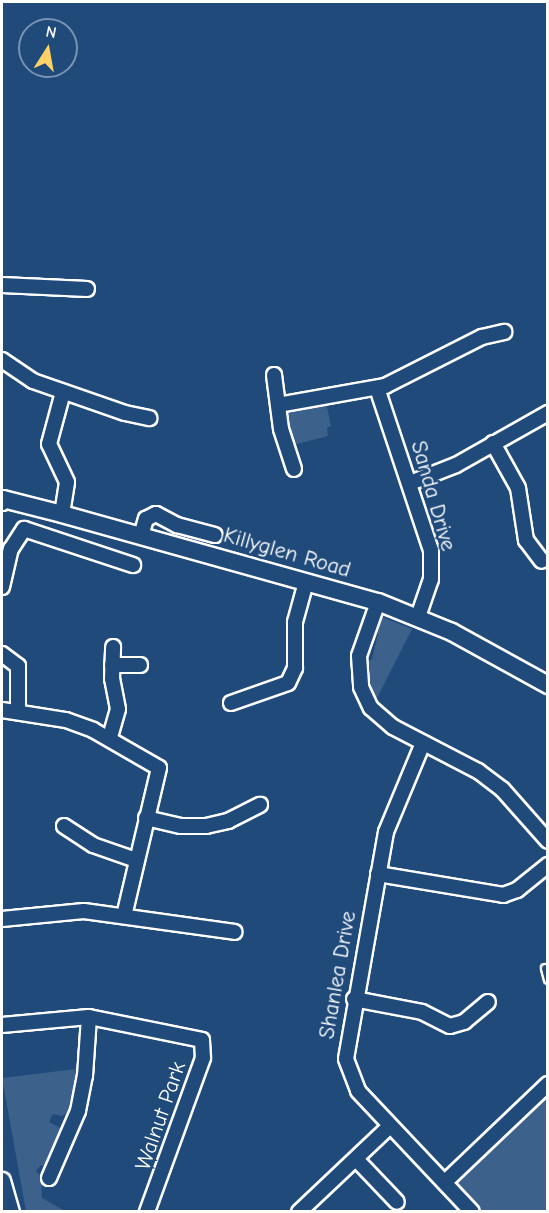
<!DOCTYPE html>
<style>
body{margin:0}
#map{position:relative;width:549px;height:1213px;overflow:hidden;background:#1f4a7a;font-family:"Comic Neue",sans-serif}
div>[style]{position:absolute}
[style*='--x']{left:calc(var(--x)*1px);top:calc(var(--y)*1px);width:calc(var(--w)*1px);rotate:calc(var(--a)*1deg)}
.green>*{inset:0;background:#3c618b}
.roads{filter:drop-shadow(2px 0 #fff) drop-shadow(-2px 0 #fff) drop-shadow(0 2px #fff) drop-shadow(0 -2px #fff)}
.service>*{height:7px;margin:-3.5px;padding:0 3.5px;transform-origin:3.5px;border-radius:3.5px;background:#1f4a7a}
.minor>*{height:14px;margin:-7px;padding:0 7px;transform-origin:7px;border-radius:7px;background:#1f4a7a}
.tertiary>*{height:16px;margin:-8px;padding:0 8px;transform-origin:8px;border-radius:8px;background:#1f4a7a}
span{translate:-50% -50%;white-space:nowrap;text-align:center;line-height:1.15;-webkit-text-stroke:5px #1f4a7a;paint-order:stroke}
.street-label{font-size:22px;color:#fff}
.frame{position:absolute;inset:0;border:3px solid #fff;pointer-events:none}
.north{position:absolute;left:18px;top:18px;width:60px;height:60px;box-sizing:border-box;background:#1f4a7a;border:2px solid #7992af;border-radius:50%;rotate:11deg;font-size:16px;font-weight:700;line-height:24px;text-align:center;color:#fff}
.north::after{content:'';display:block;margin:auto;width:21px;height:27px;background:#ffd166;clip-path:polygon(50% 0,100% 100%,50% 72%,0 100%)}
</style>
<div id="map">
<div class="green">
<i style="clip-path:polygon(326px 402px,331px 426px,327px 428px,328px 436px,293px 445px,284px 425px,287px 424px,288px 410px)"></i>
<i style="clip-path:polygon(382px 617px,412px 629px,376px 700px,364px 664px,372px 659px,378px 634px,375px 625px)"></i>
<i style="clip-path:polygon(76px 1069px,70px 1111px,62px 1116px,53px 1114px,49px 1122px,60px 1128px,61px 1140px,47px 1168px,41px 1165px,36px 1171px,41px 1177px,42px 1198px,65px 1211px,26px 1211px,2px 1078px)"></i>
<i style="clip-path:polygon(547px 1077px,547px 1211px,482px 1211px,452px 1179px)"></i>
</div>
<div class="roads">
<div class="service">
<i style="--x:545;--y:968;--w:11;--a:75"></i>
</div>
<div class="minor">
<i style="--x:2;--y:285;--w:85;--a:2.7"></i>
<i style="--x:2;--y:360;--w:37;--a:34"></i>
<i style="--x:33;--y:381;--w:97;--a:19.2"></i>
<i style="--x:125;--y:413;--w:25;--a:12"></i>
<i style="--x:274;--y:375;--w:54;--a:82.6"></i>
<i style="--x:281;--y:429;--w:42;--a:72"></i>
<i style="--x:377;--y:388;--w:171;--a:71.6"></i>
<i style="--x:431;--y:550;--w:29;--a:90"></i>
<i style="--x:431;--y:579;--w:40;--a:108.9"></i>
<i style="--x:278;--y:405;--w:109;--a:-10.1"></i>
<i style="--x:385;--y:386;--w:109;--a:-26.8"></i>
<i style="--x:482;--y:337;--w:23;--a:-13"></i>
<i style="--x:493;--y:443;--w:51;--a:60.9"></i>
<i style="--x:518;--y:488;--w:53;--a:81.3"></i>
<i style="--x:526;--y:540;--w:26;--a:53"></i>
<i style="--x:410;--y:483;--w:49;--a:-21.4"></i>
<i style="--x:456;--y:465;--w:106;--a:-29.5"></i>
<i style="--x:62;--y:514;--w:32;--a:-81"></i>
<i style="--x:67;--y:482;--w:42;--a:-115.3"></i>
<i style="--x:49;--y:444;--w:54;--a:-74.9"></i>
<i style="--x:141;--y:536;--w:18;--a:-74"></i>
<i style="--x:146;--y:519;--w:11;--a:-27"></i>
<i style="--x:156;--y:514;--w:24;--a:28"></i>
<i style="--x:177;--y:525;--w:39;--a:15"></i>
<i style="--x:2;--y:587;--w:39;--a:-77"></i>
<i style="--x:11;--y:549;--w:24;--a:-57"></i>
<i style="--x:24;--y:529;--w:115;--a:18.3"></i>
<i style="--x:378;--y:602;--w:57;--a:109.4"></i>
<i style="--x:359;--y:656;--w:31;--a:86"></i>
<i style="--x:361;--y:687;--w:23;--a:65"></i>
<i style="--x:371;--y:708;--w:29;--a:41"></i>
<i style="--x:393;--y:727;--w:96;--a:27.4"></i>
<i style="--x:478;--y:771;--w:30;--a:37"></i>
<i style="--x:502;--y:789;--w:69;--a:48.5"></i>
<i style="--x:2;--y:654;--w:20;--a:37"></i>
<i style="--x:18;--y:666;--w:46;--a:90"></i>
<i style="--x:112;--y:665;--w:28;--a:0"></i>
<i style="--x:231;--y:703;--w:60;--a:-19.3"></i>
<i style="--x:288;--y:683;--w:17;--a:-65"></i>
<i style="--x:295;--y:668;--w:46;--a:-90"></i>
<i style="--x:295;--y:622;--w:41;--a:-74.6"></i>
<i style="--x:2;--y:710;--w:65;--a:8.9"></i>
<i style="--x:66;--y:720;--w:29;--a:20"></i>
<i style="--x:93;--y:730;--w:76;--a:29.9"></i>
<i style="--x:159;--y:768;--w:152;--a:103.3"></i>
<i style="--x:110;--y:737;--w:29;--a:-74"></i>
<i style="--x:118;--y:709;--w:31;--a:-101"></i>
<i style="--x:112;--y:679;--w:32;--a:-88"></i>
<i style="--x:423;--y:743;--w:96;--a:112.6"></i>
<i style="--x:386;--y:832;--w:230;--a:100"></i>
<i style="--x:346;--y:1059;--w:34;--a:69"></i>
<i style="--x:358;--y:1091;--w:166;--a:46.7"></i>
<i style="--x:146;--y:818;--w:36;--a:13"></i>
<i style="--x:181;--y:826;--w:25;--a:0"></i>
<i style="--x:206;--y:826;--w:23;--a:-13"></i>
<i style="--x:228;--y:821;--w:36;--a:-27"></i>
<i style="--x:64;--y:826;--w:35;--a:33"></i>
<i style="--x:93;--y:845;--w:46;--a:19.2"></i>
<i style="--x:378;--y:874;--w:127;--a:9.5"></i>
<i style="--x:503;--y:895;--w:15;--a:-20"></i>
<i style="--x:517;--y:890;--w:40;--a:-39"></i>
<i style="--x:2;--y:919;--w:82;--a:-5.6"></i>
<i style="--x:84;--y:911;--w:152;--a:7.9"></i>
<i style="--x:354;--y:999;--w:69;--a:10.8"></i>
<i style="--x:422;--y:1012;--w:31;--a:27"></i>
<i style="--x:450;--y:1026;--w:15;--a:-16"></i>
<i style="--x:464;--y:1022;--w:31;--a:-40"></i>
<i style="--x:2;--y:1025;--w:87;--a:-5.3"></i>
<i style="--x:89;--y:1017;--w:115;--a:11.5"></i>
<i style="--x:202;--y:1040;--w:18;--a:87"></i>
<i style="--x:203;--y:1058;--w:164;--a:110"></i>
<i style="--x:356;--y:1159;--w:59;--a:46.4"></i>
<i style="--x:49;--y:1178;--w:73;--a:-66.6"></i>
<i style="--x:78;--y:1111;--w:36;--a:-79"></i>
<i style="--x:85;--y:1076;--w:59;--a:-86.1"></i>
<i style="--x:445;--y:1182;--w:142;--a:-43.6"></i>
<i style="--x:299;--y:1212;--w:125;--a:-43.4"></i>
</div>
<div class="tertiary">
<i style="--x:2;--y:502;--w:3;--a:-72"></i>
<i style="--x:3;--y:499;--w:61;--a:14.3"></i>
<i style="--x:62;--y:514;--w:328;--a:15.6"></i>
<i style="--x:378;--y:602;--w:80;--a:22.1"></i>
<i style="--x:452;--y:632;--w:110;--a:28.9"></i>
<i style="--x:2;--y:1181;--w:32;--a:74"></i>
</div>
</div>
<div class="street-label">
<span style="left:433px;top:496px;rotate:74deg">Sanda Drive</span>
<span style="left:287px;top:553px;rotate:16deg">Killyglen Road</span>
<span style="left:338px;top:975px;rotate:-80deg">Shanlea Drive</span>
<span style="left:161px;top:1116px;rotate:-71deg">Walnut Park</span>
</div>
<div class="frame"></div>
<div class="north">N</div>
</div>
